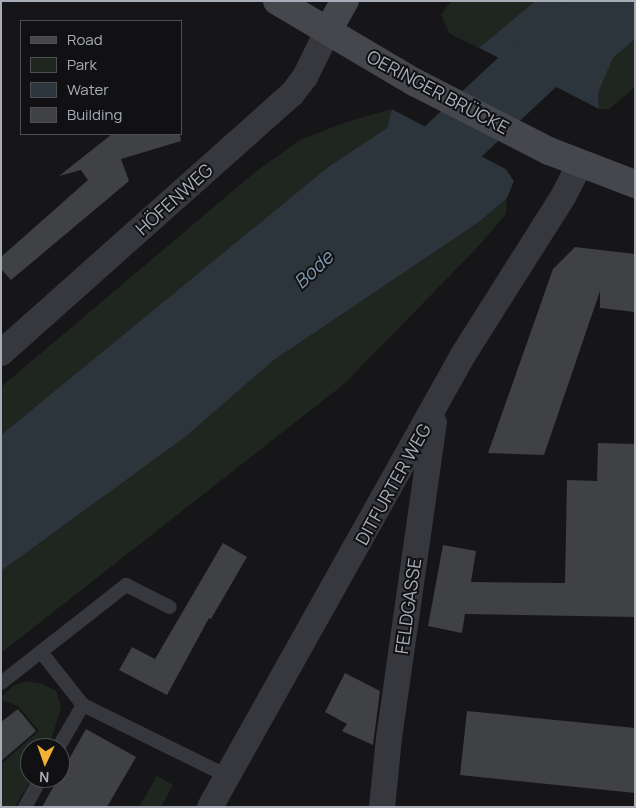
<!DOCTYPE html>
<meta charset="utf-8">
<style>
body{margin:0}
#map{position:relative;width:636px;height:808px;overflow:hidden;background:#161618;font-family:Manrope,sans-serif}
div>[style]{position:absolute}
[style*='--x']{left:calc(var(--x)*1px);top:calc(var(--y)*1px);width:calc(var(--w)*1px);rotate:calc(var(--a)*1deg)}
.green>*{inset:0;background:#1e261f}
.water>*{inset:0;background:#2c353c}
.pier>*{inset:0;background:#161618}
.river>*{height:61px;margin:-30.5px;padding:0 30.5px;transform-origin:30.5px;border-radius:30.5px;background:#2c353c}
.building>*{inset:0;background:#404145}
.lane>*{height:14px;margin:-7px;padding:0 7px;transform-origin:7px;border-radius:7px;background:#37383d}
.street>*{height:26px;margin:-13px;padding:0 13px;transform-origin:13px;border-radius:13px;background:#37383d}
.secondary>*{height:28px;margin:-14px;padding:0 14px;transform-origin:14px;border-radius:14px;background:#45474d}
span{translate:-50% -50%;white-space:nowrap;text-align:center;line-height:1.15;-webkit-text-stroke:4px #111113;paint-order:stroke}
.street-label{font-size:18px;color:#a8adb8}
.water-label{font-size:19px;color:#7f9bb3;font-style:italic}
.frame{position:absolute;inset:0;border:2px solid #a8adb8;pointer-events:none}
.legend{position:absolute;left:20px;top:20px;width:162px;height:115px;box-sizing:border-box;background:#111113;border:1px solid #4d4f55;margin:0;padding:6px 9px;list-style:none;font-size:15px;color:#a8adb8}
.legend li{display:flex;align-items:center;gap:10px;height:25px}
.legend b{width:25px;border:1px solid #4d4f55}
.north{position:absolute;left:20px;top:738px;width:50px;height:50px;box-sizing:border-box;background:#111113;border:1px solid #4d4f55;border-radius:50%;rotate:183deg;font-size:14px;font-weight:700;line-height:20px;text-align:center;color:#a8adb8}
.north::after{content:'';display:block;margin:auto;width:18px;height:22px;background:#f2b134;clip-path:polygon(50% 0,100% 100%,50% 72%,0 100%)}
</style>
<div id="map">
<div class="green">
<i style="clip-path:polygon(451px 1px,535px 1px,479px 48px,450px 34px,441px 15px)"></i>
<i style="clip-path:polygon(635px 39px,635px 87px,609px 109px,599px 109px,598px 93px,613px 58px)"></i>
<i style="clip-path:polygon(392px 109px,387px 128px,328px 167px,1px 435px,1px 387px,254px 173px,300px 140px,346px 122px)"></i>
<i style="clip-path:polygon(507px 198px,506px 214px,474px 251px,344px 384px,1px 653px,1px 571px,184px 438px,274px 360px,479px 222px)"></i>
<i style="clip-path:polygon(26px 681px,42px 684px,56px 691px,61px 707px,49px 748px,30px 748px,30px 760px,27px 766px,30px 768px,30px 778px,32px 778px,15px 807px,1px 807px,1px 764px,39px 731px,18px 706px,1px 700px,2px 696px,13px 686px)"></i>
<i style="clip-path:polygon(157px 776px,173px 785px,161px 807px,139px 807px)"></i>
</div>
<div class="water">
<i style="clip-path:polygon(535px 1px,635px 1px,635px 39px,613px 58px,598px 93px,599px 109px,479px 48px)"></i>
<i style="clip-path:polygon(392px 109px,506px 169px,514px 181px,507px 198px,479px 222px,274px 360px,184px 438px,1px 571px,1px 435px,328px 167px,387px 128px)"></i>
</div>
<div class="pier">
<i style="clip-path:polygon(477px 47px,479px 48px,599px 109px,597px 111px,478px 50px)"></i>
<i style="clip-path:polygon(394px 107px,507px 167px,516px 179px,514px 181px,506px 169px,392px 109px)"></i>
</div>
<div class="river">
<i style="--x:391;--y:199;--w:206;--a:-43.2"></i>
<i style="--x:541;--y:58;--w:90;--a:-39.2"></i>
</div>
<div class="building">
<i style="clip-path:polygon(112px 134px,180px 134px,181px 141px,121px 159px,129px 181px,11px 280px,1px 269px,1px 257px,88px 180px,81px 170px,59px 176px)"></i>
<i style="clip-path:polygon(575px 247px,635px 254px,635px 312px,600px 308px,600px 291px,544px 455px,488px 453px,553px 269px)"></i>
<i style="clip-path:polygon(598px 443px,635px 444px,635px 617px,465px 614px,462px 633px,428px 626px,443px 545px,476px 551px,471px 582px,565px 583px,567px 480px,597px 481px)"></i>
<i style="clip-path:polygon(223px 543px,247px 557px,211px 619px,209px 618px,167px 695px,119px 670px,132px 647px,155px 659px)"></i>
<i style="clip-path:polygon(345px 673px,380px 691px,373px 745px,342px 731px,347px 724px,325px 712px)"></i>
<i style="clip-path:polygon(18px 709px,36px 731px,1px 761px,1px 722px)"></i>
<i style="clip-path:polygon(467px 711px,635px 728px,635px 793px,460px 775px)"></i>
<i style="clip-path:polygon(86px 729px,136px 757px,107px 807px,42px 807px)"></i>
</div>
<div class="lane">
<i style="--x:41;--y:652;--w:68;--a:51.6"></i>
<i style="--x:83;--y:705;--w:161;--a:26.2"></i>
<i style="--x:1;--y:683;--w:159;--a:-38.1"></i>
<i style="--x:126;--y:585;--w:49;--a:26.6"></i>
<i style="--x:58;--y:748;--w:50;--a:-59.8"></i>
<i style="--x:25;--y:807;--w:33;--a:-61"></i>
</div>
<div class="street">
<i style="--x:1;--y:353;--w:390;--a:-41.7"></i>
<i style="--x:292;--y:94;--w:21;--a:-53"></i>
<i style="--x:305;--y:77;--w:52;--a:-63.9"></i>
<i style="--x:210;--y:807;--w:518;--a:-60.76"></i>
<i style="--x:463;--y:355;--w:187;--a:-57.7"></i>
<i style="--x:563;--y:197;--w:37;--a:-63"></i>
<i style="--x:382;--y:807;--w:69;--a:-84.2"></i>
<i style="--x:389;--y:738;--w:319;--a:-81.9"></i>
</div>
<div class="secondary">
<i style="--x:277;--y:1;--w:159;--a:30.6"></i>
<i style="--x:414;--y:82;--w:152;--a:27.1"></i>
<i style="--x:549;--y:151;--w:92;--a:21"></i>
<i style="--x:328;--y:30;--w:34;--a:-60"></i>
</div>
<div class="street-label">
<span style="left:438px;top:92px;rotate:28deg">OERINGER BRÜCKE</span>
<span style="left:174px;top:199px;rotate:-42deg">HÖFENWEG</span>
<span style="left:393px;top:484px;rotate:-61deg">DITFURTER WEG</span>
<span style="left:408px;top:606px;rotate:-82deg">FELDGASSE</span>
</div>
<div class="water-label">
<span style="left:314px;top:270px;rotate:-43deg">Bode</span>
</div>
<div class="frame"></div>
<ul class="legend">
<li><b style="height:6px;background:#45474d"></b>Road</li>
<li><b style="height:14px;background:#1e261f"></b>Park</li>
<li><b style="height:14px;background:#2c353c"></b>Water</li>
<li><b style="height:14px;background:#404145"></b>Building</li>
</ul>
<div class="north">N</div>
</div>
